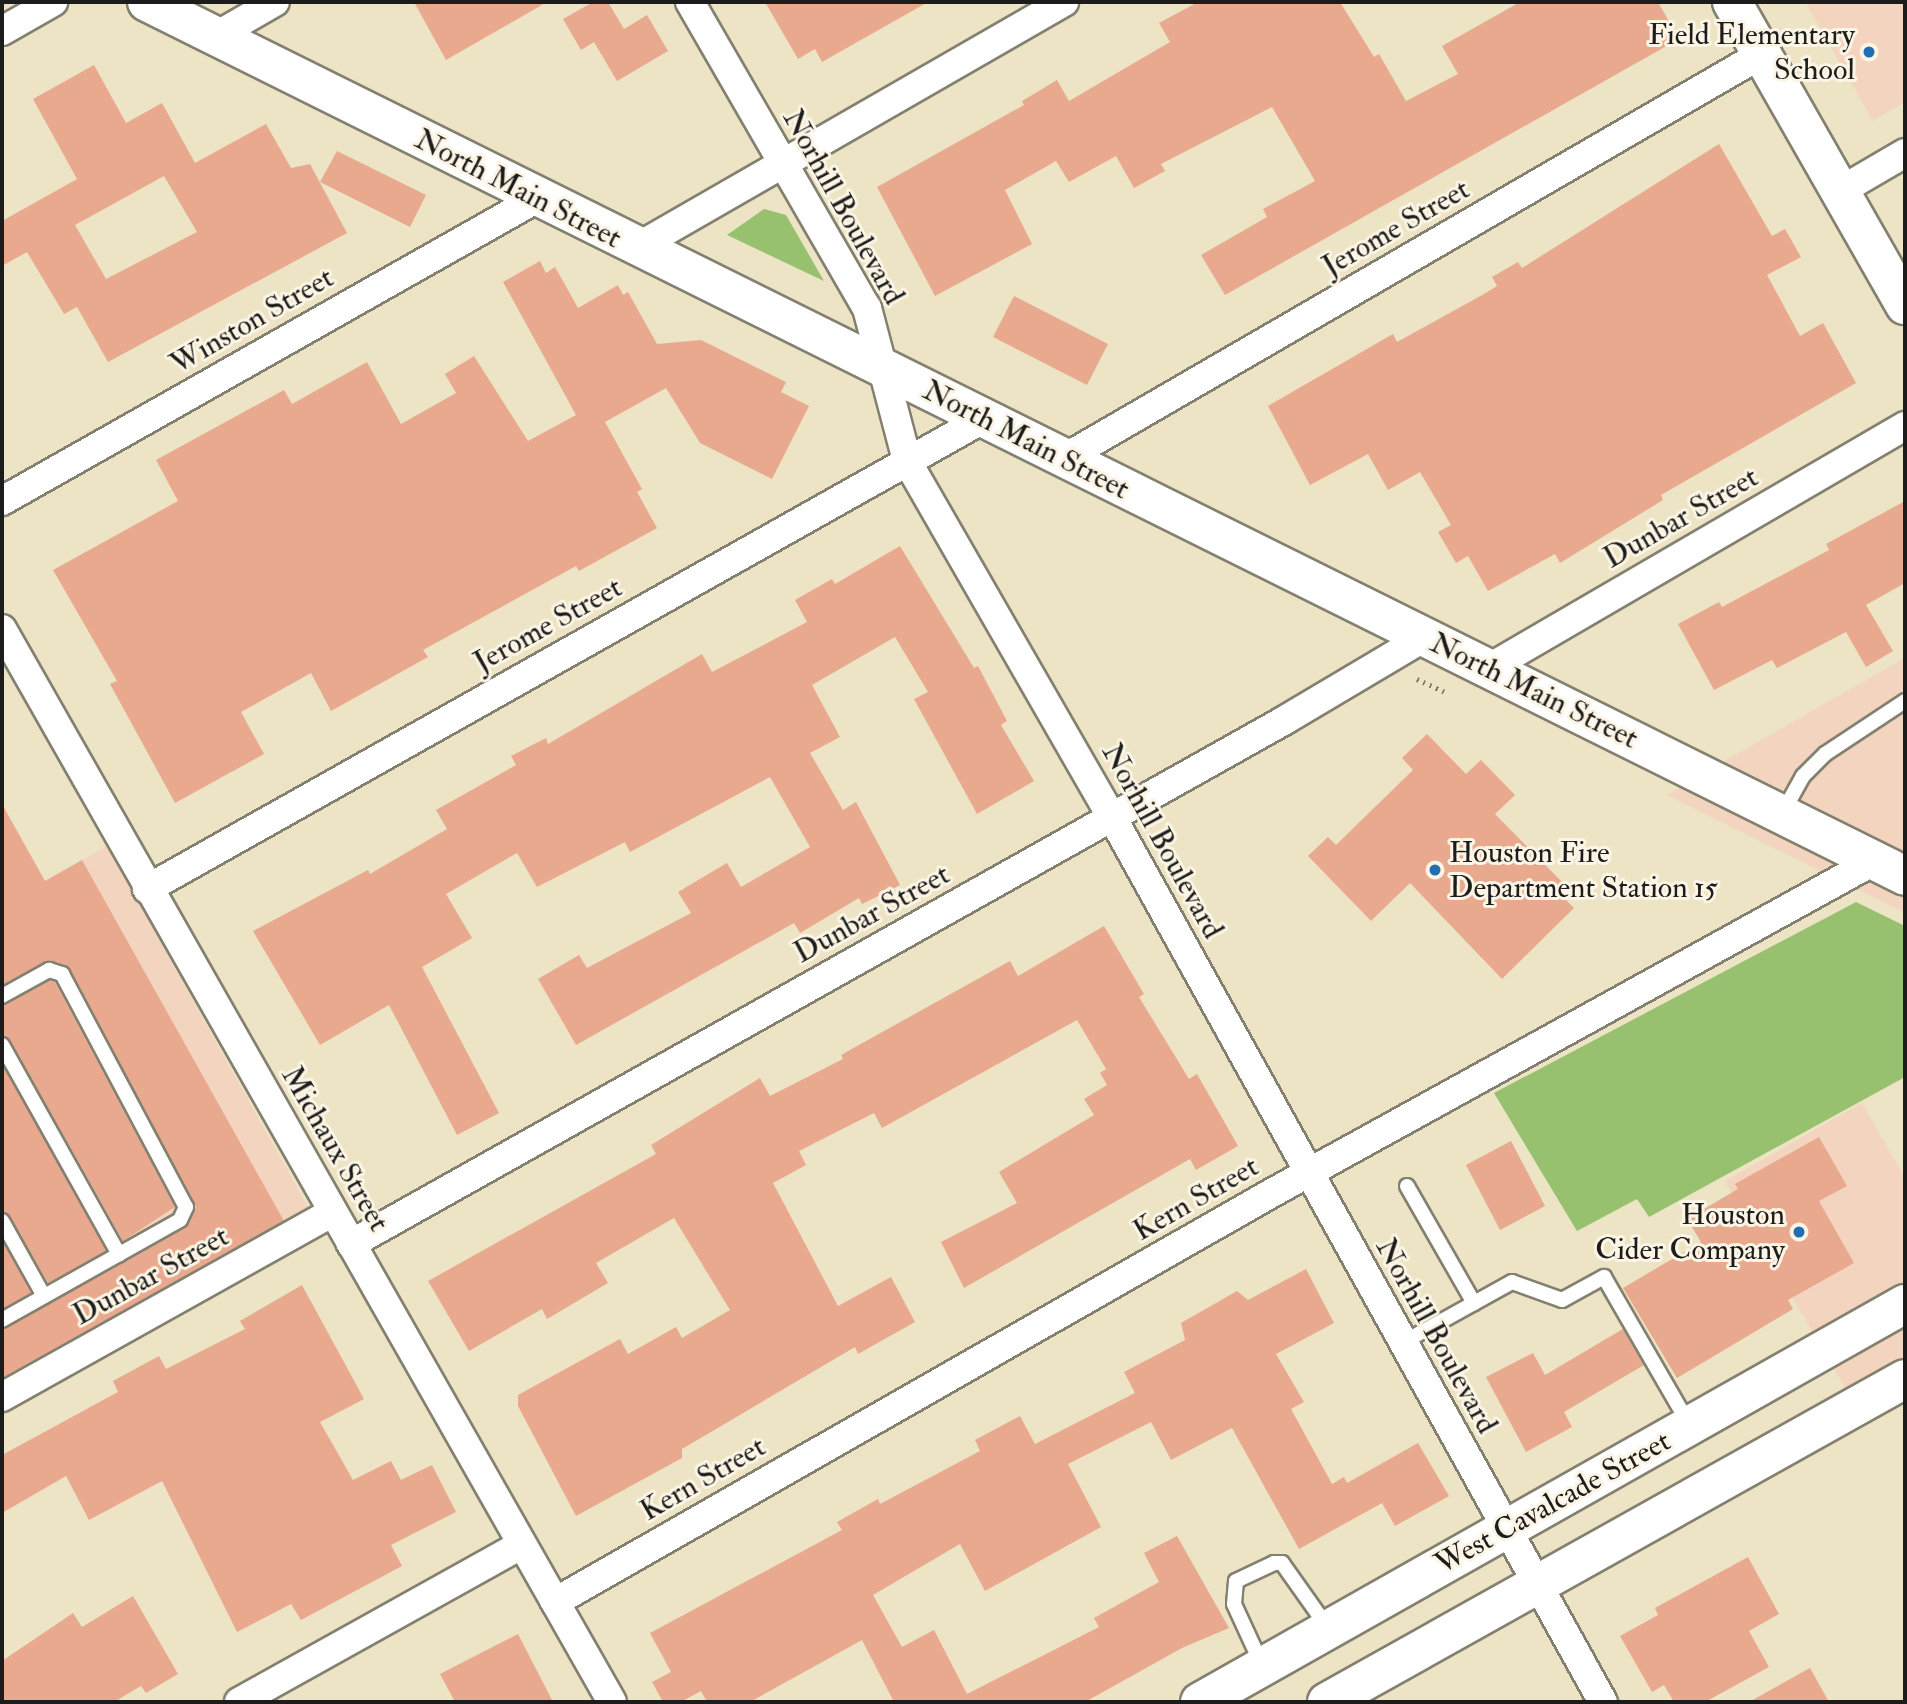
<!DOCTYPE html>
<style>
body{margin:0}
#map{position:relative;width:1907px;height:1704px;overflow:hidden;background:#ece4c4;font-family:"IM FELL Double Pica",serif}
div>[style]{position:absolute}
[style*='--x']{left:calc(var(--x)*1px);top:calc(var(--y)*1px);width:calc(var(--w)*1px);rotate:calc(var(--a)*1deg)}
.built>*{inset:0;background:#f3d4bf}
.green>*{inset:0;background:#97c16e}
.building>*{inset:0;background:#e9a98f}
.path>*{height:4.5px;margin-top:-2.25px;transform-origin:0;background:repeating-linear-gradient(90deg,#848070 0 2px,transparent 0 7px)}
.roads{filter:drop-shadow(2px 0 #848070) drop-shadow(-2px 0 #848070) drop-shadow(0 2px #848070) drop-shadow(0 -2px #848070)}
.lane>*{height:14px;margin:-7px;padding:0 7px;transform-origin:7px;border-radius:7px;background:#fff}
.street>*{height:28px;margin:-14px;padding:0 14px;transform-origin:14px;border-radius:14px;background:#fff}
.secondary>*{height:38px;margin:-19px;padding:0 19px;transform-origin:19px;border-radius:19px;background:#fff}
.dots>*{width:19px;height:19px;translate:-50% -50%;box-sizing:border-box;border:4px solid #fcf5e5;border-radius:50%}
span{translate:-50% -50%;white-space:nowrap;text-align:center;line-height:1.15;-webkit-text-stroke:6px #fcf5e5;paint-order:stroke}
.poi-label{font-size:30px;color:#1c1c1c}
.right{translate:-100% -50%;text-align:right}
.left{translate:0 -50%;text-align:left}
.street-label{font-size:30px;color:#1c1c1c}
.frame{position:absolute;inset:0;border:4px solid #1c1c1c;pointer-events:none}
</style>
<div id="map">
<div class="built">
<i style="clip-path:polygon(1805px 2px,1905px 2px,1905px 102px,1873px 121px)"></i>
<i style="clip-path:polygon(1905px 658px,1905px 913px,1667px 795px,1737px 754px)"></i>
<i style="clip-path:polygon(107px 846px,310px 1211px,2px 1384px,2px 905px)"></i>
<i style="clip-path:polygon(1862px 1103px,1905px 1178px,1905px 1402px,1866px 1424px,1725px 1181px)"></i>
</div>
<div class="green">
<i style="clip-path:polygon(764px 209px,786px 215px,824px 281px,727px 235px)"></i>
<i style="clip-path:polygon(1856px 902px,1905px 926px,1905px 1077px,1649px 1217px,1637px 1199px,1577px 1231px,1494px 1093px)"></i>
</div>
<div class="building">
<i style="clip-path:polygon(414px 2px,547px 2px,446px 60px)"></i>
<i style="clip-path:polygon(593px 2px,608px 2px,624px 29px,647px 15px,668px 51px,617px 81px,594px 42px,581px 50px,563px 19px)"></i>
<i style="clip-path:polygon(765px 2px,928px 2px,822px 62px,815px 49px,798px 59px)"></i>
<i style="clip-path:polygon(1198px 2px,1340px 2px,1374px 57px,1379px 54px,1406px 101px,1458px 74px,1442px 46px,1520px 2px,1658px 2px,1679px 39px,1225px 295px,1201px 255px,1267px 217px,1263px 209px,1315px 181px,1272px 107px,1161px 164px,1165px 171px,1134px 188px,1116px 156px,1069px 182px,1056px 161px,1005px 190px,1032px 244px,935px 296px,877px 187px,1024px 105px,1022px 101px,1057px 80px,1069px 101px,1170px 42px,1159px 23px)"></i>
<i style="clip-path:polygon(evenodd,94px 65px,126px 123px,162px 103px,195px 163px,266px 124px,291px 168px,310px 164px,347px 233px,108px 362px,77px 307px,64px 314px,27px 252px,2px 266px,2px 221px,77px 179px,33px 99px,94px 65px,164px 176px,197px 232px,106px 279px,75px 225px,164px 176px)"></i>
<i style="clip-path:polygon(1719px 144px,1772px 236px,1785px 229px,1801px 257px,1767px 275px,1800px 336px,1823px 323px,1856px 383px,1661px 495px,1663px 500px,1560px 563px,1555px 554px,1488px 591px,1468px 556px,1456px 563px,1438px 532px,1451px 525px,1420px 472px,1388px 490px,1368px 454px,1310px 485px,1268px 406px,1393px 334px,1397px 342px,1484px 294px,1497px 286px,1492px 277px,1518px 262px,1522px 268px)"></i>
<i style="clip-path:polygon(337px 151px,426px 195px,410px 227px,320px 182px)"></i>
<i style="clip-path:polygon(540px 261px,546px 273px,555px 267px,578px 308px,618px 285px,623px 295px,628px 292px,657px 344px,701px 340px,786px 382px,781px 392px,809px 406px,772px 479px,700px 443px,666px 388px,605px 422px,642px 489px,637px 492px,657px 528px,579px 571px,576px 566px,423px 650px,428px 657px,331px 711px,311px 673px,241px 712px,264px 754px,175px 803px,110px 684px,117px 681px,53px 570px,178px 501px,156px 460px,284px 390px,292px 404px,367px 362px,401px 424px,456px 393px,445px 374px,474px 356px,528px 441px,576px 415px,503px 282px)"></i>
<i style="clip-path:polygon(1014px 296px,1108px 344px,1087px 385px,993px 337px)"></i>
<i style="clip-path:polygon(1905px 501px,1905px 583px,1866px 605px,1893px 651px,1866px 667px,1846px 632px,1777px 668px,1772px 660px,1714px 690px,1678px 624px,1719px 602px,1722px 607px,1829px 550px,1826px 544px)"></i>
<i style="clip-path:polygon(900px 546px,974px 668px,978px 666px,1007px 721px,1001px 725px,1034px 781px,977px 814px,914px 699px,928px 692px,895px 637px,812px 685px,840px 737px,810px 753px,843px 810px,856px 802px,900px 885px,862px 904px,859px 898px,800px 933px,794px 923px,576px 1045px,538px 979px,579px 955px,587px 968px,691px 913px,678px 892px,727px 863px,741px 887px,810px 847px,770px 777px,630px 852px,625px 842px,537px 887px,517px 853px,446px 894px,472px 938px,422px 967px,499px 1113px,457px 1135px,389px 1005px,320px 1045px,253px 931px,368px 870px,370px 874px,447px 829px,436px 810px,516px 765px,511px 756px,546px 738px,548px 744px,702px 654px,712px 672px,807px 622px,795px 600px,832px 579px,835px 584px)"></i>
<i style="clip-path:polygon(1427px 734px,1466px 774px,1481px 760px,1515px 795px,1495px 814px,1564px 884px,1557px 891px,1574px 908px,1502px 979px,1410px 883px,1371px 921px,1308px 856px,1328px 837px,1336px 845px,1413px 770px,1402px 758px)"></i>
<i style="clip-path:polygon(2px 804px,45px 881px,82px 860px,284px 1221px,2px 1378px,2px 1330px,185px 1228px,196px 1207px,70px 969px,47px 961px,2px 985px)"></i>
<i style="clip-path:polygon(1104px 926px,1144px 994px,1139px 997px,1189px 1079px,1197px 1074px,1238px 1146px,1196px 1170px,1190px 1159px,964px 1288px,941px 1242px,1017px 1203px,999px 1172px,1094px 1115px,1084px 1099px,1107px 1085px,1100px 1073px,1106px 1069px,1077px 1020px,882px 1128px,874px 1113px,799px 1151px,806px 1165px,773px 1183px,838px 1306px,891px 1277px,915px 1322px,858px 1354px,855px 1347px,682px 1449px,682px 1458px,576px 1516px,518px 1406px,518px 1395px,620px 1339px,628px 1354px,676px 1327px,682px 1338px,730px 1310px,674px 1218px,596px 1263px,608px 1283px,547px 1319px,542px 1309px,469px 1351px,428px 1281px,656px 1154px,651px 1145px,760px 1078px,770px 1096px,843px 1059px,841px 1055px,1010px 961px,1018px 976px)"></i>
<i style="clip-path:polygon(50px 980px,55px 982px,175px 1207px,123px 1241px,10px 1040px,2px 1035px,2px 1006px)"></i>
<i style="clip-path:polygon(2px 1064px,106px 1251px,48px 1283px,10px 1216px,2px 1211px)"></i>
<i style="clip-path:polygon(1819px 1137px,1847px 1186px,1819px 1201px,1854px 1263px,1788px 1300px,1793px 1309px,1677px 1378px,1623px 1288px,1701px 1242px,1687px 1219px,1738px 1189px,1735px 1184px)"></i>
<i style="clip-path:polygon(1511px 1141px,1545px 1206px,1500px 1230px,1466px 1165px)"></i>
<i style="clip-path:polygon(2px 1240px,31px 1293px,2px 1309px)"></i>
<i style="clip-path:polygon(1306px 1269px,1334px 1323px,1276px 1354px,1304px 1402px,1291px 1409px,1332px 1484px,1344px 1477px,1347px 1483px,1418px 1443px,1449px 1496px,1395px 1526px,1382px 1503px,1299px 1549px,1232px 1428px,1171px 1460px,1151px 1422px,1068px 1464px,1101px 1527px,985px 1591px,960px 1544px,873px 1595px,902px 1647px,934px 1630px,967px 1694px,1099px 1627px,1094px 1618px,1159px 1582px,1144px 1553px,1177px 1536px,1229px 1628px,1182px 1648px,1085px 1702px,894px 1702px,862px 1640px,750px 1702px,707px 1702px,701px 1691px,681px 1702px,663px 1702px,652px 1682px,671px 1672px,650px 1633px,842px 1530px,837px 1522px,878px 1499px,880px 1504px,980px 1451px,975px 1440px,1020px 1416px,1035px 1444px,1135px 1393px,1124px 1372px,1185px 1340px,1181px 1323px,1237px 1291px,1248px 1300px)"></i>
<i style="clip-path:polygon(302px 1285px,364px 1399px,320px 1422px,353px 1480px,391px 1461px,401px 1480px,432px 1465px,456px 1512px,391px 1545px,402px 1566px,301px 1620px,291px 1604px,237px 1632px,162px 1481px,89px 1520px,66px 1476px,2px 1513px,2px 1455px,118px 1392px,113px 1381px,159px 1356px,166px 1369px,245px 1329px,240px 1321px)"></i>
<i style="clip-path:polygon(1623px 1329px,1644px 1365px,1564px 1412px,1572px 1427px,1526px 1452px,1486px 1377px,1533px 1353px,1545px 1375px)"></i>
<i style="clip-path:polygon(1748px 1557px,1779px 1614px,1749px 1631px,1769px 1667px,1705px 1702px,1674px 1702px,1664px 1685px,1652px 1692px,1620px 1636px,1658px 1615px,1655px 1608px)"></i>
<i style="clip-path:polygon(133px 1596px,178px 1674px,146px 1693px,141px 1686px,114px 1702px,2px 1702px,2px 1661px,73px 1613px,82px 1627px)"></i>
<i style="clip-path:polygon(518px 1634px,553px 1702px,455px 1702px,440px 1674px)"></i>
<i style="clip-path:polygon(1810px 1668px,1829px 1702px,1749px 1702px)"></i>
</div>
<div class="path">
<i style="--x:1417;--y:679;--w:31;--a:25"></i>
</div>
<div class="roads">
<div class="lane">
<i style="--x:1783;--y:812;--w:41;--a:-60.9"></i>
<i style="--x:1803;--y:776;--w:31;--a:-45"></i>
<i style="--x:1825;--y:754;--w:96;--a:-33.5"></i>
<i style="--x:2;--y:996;--w:54;--a:-29"></i>
<i style="--x:49;--y:970;--w:14;--a:17"></i>
<i style="--x:62;--y:974;--w:264;--a:62"></i>
<i style="--x:186;--y:1207;--w:14;--a:115"></i>
<i style="--x:180;--y:1220;--w:204;--a:150.7"></i>
<i style="--x:2;--y:1045;--w:240;--a:60.8"></i>
<i style="--x:1407;--y:1186;--w:135;--a:60.2"></i>
<i style="--x:2;--y:1221;--w:86;--a:60.8"></i>
<i style="--x:1402;--y:1343;--w:126;--a:-29"></i>
<i style="--x:1512;--y:1282;--w:53;--a:19.8"></i>
<i style="--x:1562;--y:1300;--w:48;--a:-28.7"></i>
<i style="--x:1604;--y:1277;--w:170;--a:60"></i>
<i style="--x:1262;--y:1665;--w:67;--a:-114.7"></i>
<i style="--x:1234;--y:1604;--w:23;--a:-85"></i>
<i style="--x:1236;--y:1581;--w:42;--a:-25.3"></i>
<i style="--x:1274;--y:1563;--w:8;--a:0"></i>
<i style="--x:1282;--y:1563;--w:80;--a:54.7"></i>
</div>
<div class="street">
<i style="--x:690;--y:2;--w:354;--a:60"></i>
<i style="--x:867;--y:308;--w:158;--a:75.3"></i>
<i style="--x:907;--y:461;--w:411;--a:60.1"></i>
<i style="--x:1112;--y:817;--w:1012;--a:60.98"></i>
<i style="--x:2;--y:31;--w:59;--a:-29.6"></i>
<i style="--x:216;--y:36;--w:68;--a:-30"></i>
<i style="--x:1840;--y:191;--w:75;--a:-30.3"></i>
<i style="--x:636;--y:248;--w:494;--a:-29.9"></i>
<i style="--x:1063;--y:459;--w:808;--a:-30.09"></i>
<i style="--x:2;--y:501;--w:613;--a:-29.49"></i>
<i style="--x:2;--y:629;--w:1234;--a:60.38"></i>
<i style="--x:1489;--y:668;--w:481;--a:-30.2"></i>
<i style="--x:147;--y:889;--w:959;--a:-29.34"></i>
<i style="--x:351;--y:1244;--w:1071;--a:-29.29"></i>
<i style="--x:1285;--y:720;--w:161;--a:-30.7"></i>
<i style="--x:2;--y:1397;--w:379;--a:-29.2"></i>
<i style="--x:555;--y:1602;--w:823;--a:-29.71"></i>
<i style="--x:1270;--y:1194;--w:690;--a:-28.87"></i>
<i style="--x:239;--y:1702;--w:323;--a:-29.1"></i>
</div>
<div class="secondary">
<i style="--x:147;--y:2;--w:1963;--a:26.43"></i>
<i style="--x:1732;--y:2;--w:349;--a:60.3"></i>
<i style="--x:1200;--y:1702;--w:810;--a:-29.45"></i>
<i style="--x:1327;--y:1702;--w:662;--a:-29.2"></i>
</div>
</div>
<div class="dots">
<i style="left:1869px;top:52px;background:#1f6fb2"></i>
<i style="left:1435px;top:870px;background:#1f6fb2"></i>
<i style="left:1799px;top:1232px;background:#1f6fb2"></i>
</div>
<div class="poi-label">
<span class="right" style="left:1855px;top:52px">Field Elementary<br>School</span>
<span class="left" style="left:1449px;top:870px">Houston Fire<br>Department Station 15</span>
<span class="right" style="left:1785px;top:1232px">Houston<br>Cider Company</span>
</div>
<div class="street-label">
<span style="left:518px;top:189px;rotate:27deg">North Main Street</span>
<span style="left:843px;top:207px;rotate:61deg">Norhill Boulevard</span>
<span style="left:1396px;top:228px;rotate:-30deg">Jerome Street</span>
<span style="left:252px;top:321px;rotate:-30deg">Winston Street</span>
<span style="left:1026px;top:440px;rotate:27deg">North Main Street</span>
<span style="left:1681px;top:518px;rotate:-30deg">Dunbar Street</span>
<span style="left:548px;top:625px;rotate:-29deg">Jerome Street</span>
<span style="left:1534px;top:691px;rotate:26deg">North Main Street</span>
<span style="left:1162px;top:841px;rotate:61deg">Norhill Boulevard</span>
<span style="left:872px;top:914px;rotate:-29deg">Dunbar Street</span>
<span style="left:335px;top:1149px;rotate:60deg">Michaux Street</span>
<span style="left:1196px;top:1199px;rotate:-30deg">Kern Street</span>
<span style="left:151px;top:1276px;rotate:-29deg">Dunbar Street</span>
<span style="left:1436px;top:1336px;rotate:61deg">Norhill Boulevard</span>
<span style="left:703px;top:1479px;rotate:-30deg">Kern Street</span>
<span style="left:1553px;top:1503px;rotate:-29deg">West Cavalcade Street</span>
</div>
<div class="frame"></div>
</div>
